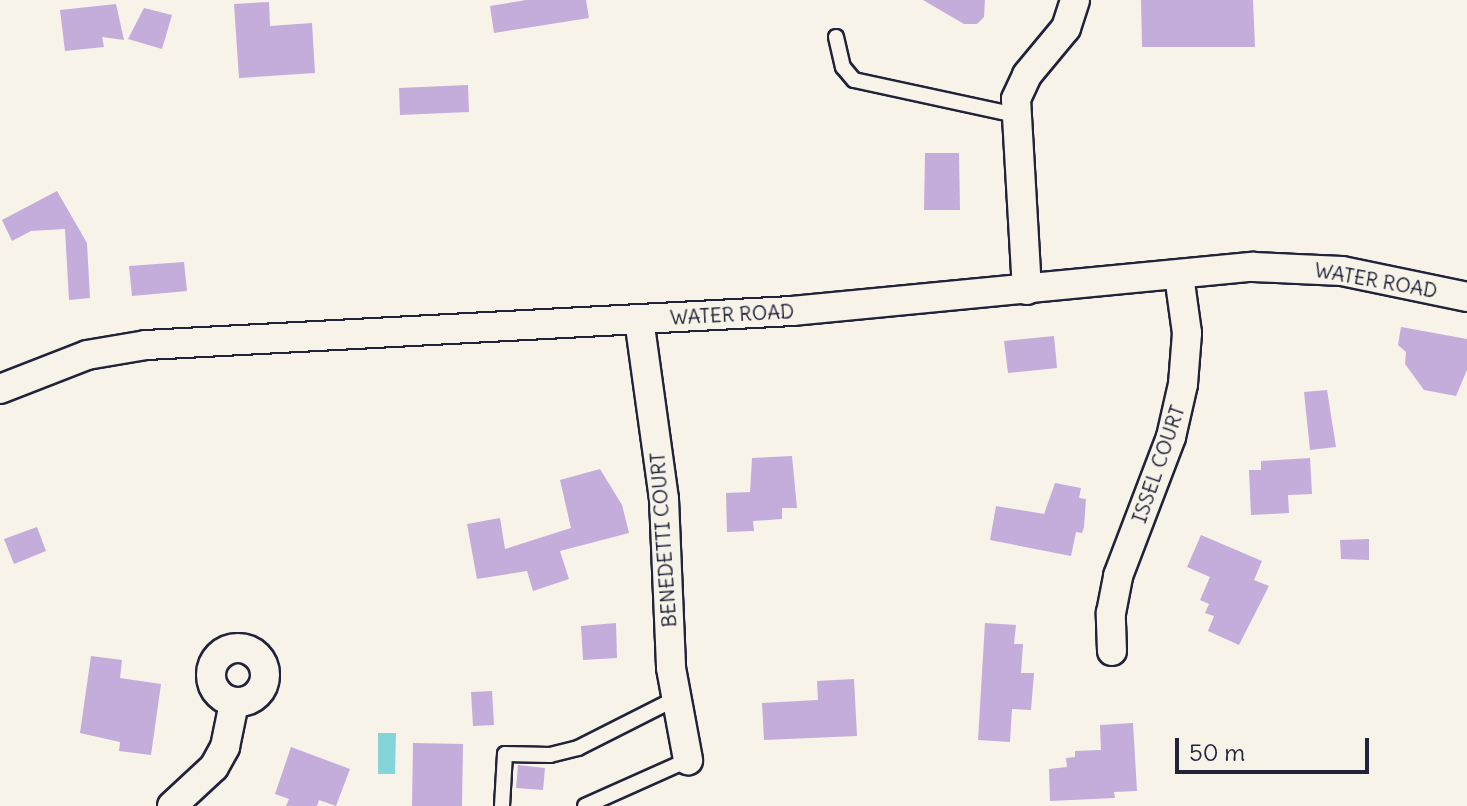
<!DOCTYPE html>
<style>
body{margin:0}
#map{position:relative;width:1467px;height:806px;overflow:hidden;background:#f7f3e8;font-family:Delius,sans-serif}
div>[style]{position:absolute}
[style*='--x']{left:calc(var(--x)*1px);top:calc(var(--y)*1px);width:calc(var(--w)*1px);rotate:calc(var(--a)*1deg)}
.water>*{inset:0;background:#84d5da}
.building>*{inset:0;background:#c4acdb}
.roads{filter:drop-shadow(2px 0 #22223b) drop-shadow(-2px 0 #22223b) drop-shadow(0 2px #22223b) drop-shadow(0 -2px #22223b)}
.lane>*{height:14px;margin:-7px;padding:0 7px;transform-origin:7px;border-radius:7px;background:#f7f3e8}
.street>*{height:28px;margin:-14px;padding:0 14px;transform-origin:14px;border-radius:14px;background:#f7f3e8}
.street>.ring{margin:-14px;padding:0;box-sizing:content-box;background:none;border:28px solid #f7f3e8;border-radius:50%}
span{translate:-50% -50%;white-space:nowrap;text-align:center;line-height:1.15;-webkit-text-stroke:6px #f7f3e8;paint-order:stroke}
.street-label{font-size:20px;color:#22223b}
.scale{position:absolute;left:1175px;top:738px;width:194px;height:36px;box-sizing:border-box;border:4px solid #22223b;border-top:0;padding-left:10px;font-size:24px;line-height:28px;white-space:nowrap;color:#22223b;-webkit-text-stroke:6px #f7f3e8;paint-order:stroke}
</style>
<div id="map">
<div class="water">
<i style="clip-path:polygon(378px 733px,396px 733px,395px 774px,378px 774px)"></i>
</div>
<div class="building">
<i style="clip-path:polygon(526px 0,586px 0,589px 18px,494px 33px,490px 6px)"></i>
<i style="clip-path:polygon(923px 0,985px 0,984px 17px,977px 24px,964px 24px)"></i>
<i style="clip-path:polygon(1141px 0,1253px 0,1255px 47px,1142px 47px)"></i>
<i style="clip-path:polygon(269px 2px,270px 26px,312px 23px,315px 73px,239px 78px,234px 4px)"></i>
<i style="clip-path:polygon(116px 4px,124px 40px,102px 37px,104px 47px,65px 51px,60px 10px)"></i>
<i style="clip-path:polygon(144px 8px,172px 15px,162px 49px,128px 39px)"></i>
<i style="clip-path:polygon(468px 85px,469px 112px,400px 115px,399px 88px)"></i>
<i style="clip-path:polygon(925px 153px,959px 153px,960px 210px,924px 210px)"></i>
<i style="clip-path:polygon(57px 191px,87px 243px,90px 298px,69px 300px,65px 229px,31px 231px,12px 241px,2px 220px)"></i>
<i style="clip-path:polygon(184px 262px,187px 291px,132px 296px,129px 266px)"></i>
<i style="clip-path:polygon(1401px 327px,1467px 339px,1467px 370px,1456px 396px,1424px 390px,1405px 364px,1406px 352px,1398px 345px)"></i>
<i style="clip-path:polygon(1054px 336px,1057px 368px,1008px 373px,1004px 341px)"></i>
<i style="clip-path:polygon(1327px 390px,1336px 447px,1310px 450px,1304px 392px)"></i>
<i style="clip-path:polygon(792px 456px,797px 508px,782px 508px,782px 519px,753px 521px,754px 531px,727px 532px,726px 493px,750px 492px,752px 458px)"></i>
<i style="clip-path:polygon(1310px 458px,1312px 494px,1288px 495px,1289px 513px,1251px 515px,1249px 470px,1261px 470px,1261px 461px)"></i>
<i style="clip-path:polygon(600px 469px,622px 505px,629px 533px,560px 551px,569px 579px,533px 591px,527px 571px,477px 579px,467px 524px,500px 518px,505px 549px,571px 528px,560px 480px)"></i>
<i style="clip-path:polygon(1055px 483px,1081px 488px,1079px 498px,1086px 499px,1084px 527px,1082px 533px,1076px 532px,1071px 556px,990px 540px,996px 506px,1044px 514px)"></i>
<i style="clip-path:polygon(37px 527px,46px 551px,14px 564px,4px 539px)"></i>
<i style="clip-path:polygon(1201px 535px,1262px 561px,1254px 580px,1269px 586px,1239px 645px,1208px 631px,1214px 616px,1205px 613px,1209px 604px,1200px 600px,1210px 577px,1187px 567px)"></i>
<i style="clip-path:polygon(1369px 539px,1369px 560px,1341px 559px,1340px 540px)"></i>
<i style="clip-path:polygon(616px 623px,617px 658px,583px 660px,581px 626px)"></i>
<i style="clip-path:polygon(985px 623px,1016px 625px,1014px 644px,1023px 644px,1021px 673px,1034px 673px,1031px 710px,1012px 709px,1010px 742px,978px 740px)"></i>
<i style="clip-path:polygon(91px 656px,122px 660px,120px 678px,161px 684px,151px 755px,119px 751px,120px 742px,80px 733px)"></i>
<i style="clip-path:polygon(854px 679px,857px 736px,764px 740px,762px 703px,818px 700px,817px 681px)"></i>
<i style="clip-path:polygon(492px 691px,494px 725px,473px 726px,471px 692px)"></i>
<i style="clip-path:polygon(1133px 723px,1137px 791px,1114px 792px,1115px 798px,1050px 801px,1049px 769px,1067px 767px,1066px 758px,1075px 757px,1075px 751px,1101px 750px,1100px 725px)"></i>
<i style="clip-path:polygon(413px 743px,463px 744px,462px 806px,412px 806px)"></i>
<i style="clip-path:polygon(291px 747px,350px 769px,336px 806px,319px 800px,317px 806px,286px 806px,289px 799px,275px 794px)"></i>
<i style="clip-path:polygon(518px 765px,545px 768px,543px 790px,516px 788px)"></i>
</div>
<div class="roads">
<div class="lane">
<i style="--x:836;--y:37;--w:31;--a:77"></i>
<i style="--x:843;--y:67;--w:17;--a:50"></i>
<i style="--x:854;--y:80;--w:166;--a:12.2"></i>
<i style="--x:502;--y:806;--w:52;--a:-86.7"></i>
<i style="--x:505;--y:754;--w:45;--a:1.3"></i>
<i style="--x:550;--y:755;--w:29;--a:-14"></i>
<i style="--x:578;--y:748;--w:109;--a:-26.8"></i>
<i style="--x:585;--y:806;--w:113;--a:-24.1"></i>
</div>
<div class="street">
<i style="--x:1027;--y:290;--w:191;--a:-93.3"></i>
<i style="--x:1016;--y:99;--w:26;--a:-65"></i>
<i style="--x:1027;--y:75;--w:61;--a:-50.3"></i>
<i style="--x:1066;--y:28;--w:29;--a:-72"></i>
<i style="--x:639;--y:319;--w:182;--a:82.1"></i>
<i style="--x:664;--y:499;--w:169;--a:87.6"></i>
<i style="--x:671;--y:668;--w:94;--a:79.5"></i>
<i style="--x:0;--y:389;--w:93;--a:-21.3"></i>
<i style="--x:87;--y:355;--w:60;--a:-9.6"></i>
<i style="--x:146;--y:345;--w:647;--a:-3.01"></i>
<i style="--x:792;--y:311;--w:463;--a:-5.5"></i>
<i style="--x:1253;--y:267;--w:89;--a:2.6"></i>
<i style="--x:1342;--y:271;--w:128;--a:11.7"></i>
<i class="ring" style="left:211px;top:648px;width:26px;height:26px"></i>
<i style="--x:1112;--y:651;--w:38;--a:-92"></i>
<i style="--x:1111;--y:613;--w:38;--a:-79"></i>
<i style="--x:1118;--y:576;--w:149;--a:-69.1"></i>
<i style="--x:1171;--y:437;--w:54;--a:-77.2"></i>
<i style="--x:1183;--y:384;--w:51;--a:-85.5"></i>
<i style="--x:1187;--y:333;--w:59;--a:-97.9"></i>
<i style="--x:172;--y:806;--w:57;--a:-42.9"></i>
<i style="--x:214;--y:767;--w:23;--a:-61"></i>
<i style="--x:225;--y:747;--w:45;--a:-78.4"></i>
</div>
</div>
<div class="street-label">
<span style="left:1376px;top:280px;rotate:10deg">WATER ROAD</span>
<span style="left:732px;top:314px;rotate:-3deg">WATER ROAD</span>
<span style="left:1158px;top:464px;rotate:-71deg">ISSEL COURT</span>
<span style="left:663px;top:540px;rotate:-94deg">BENEDETTI COURT</span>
</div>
<div class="scale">50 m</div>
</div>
